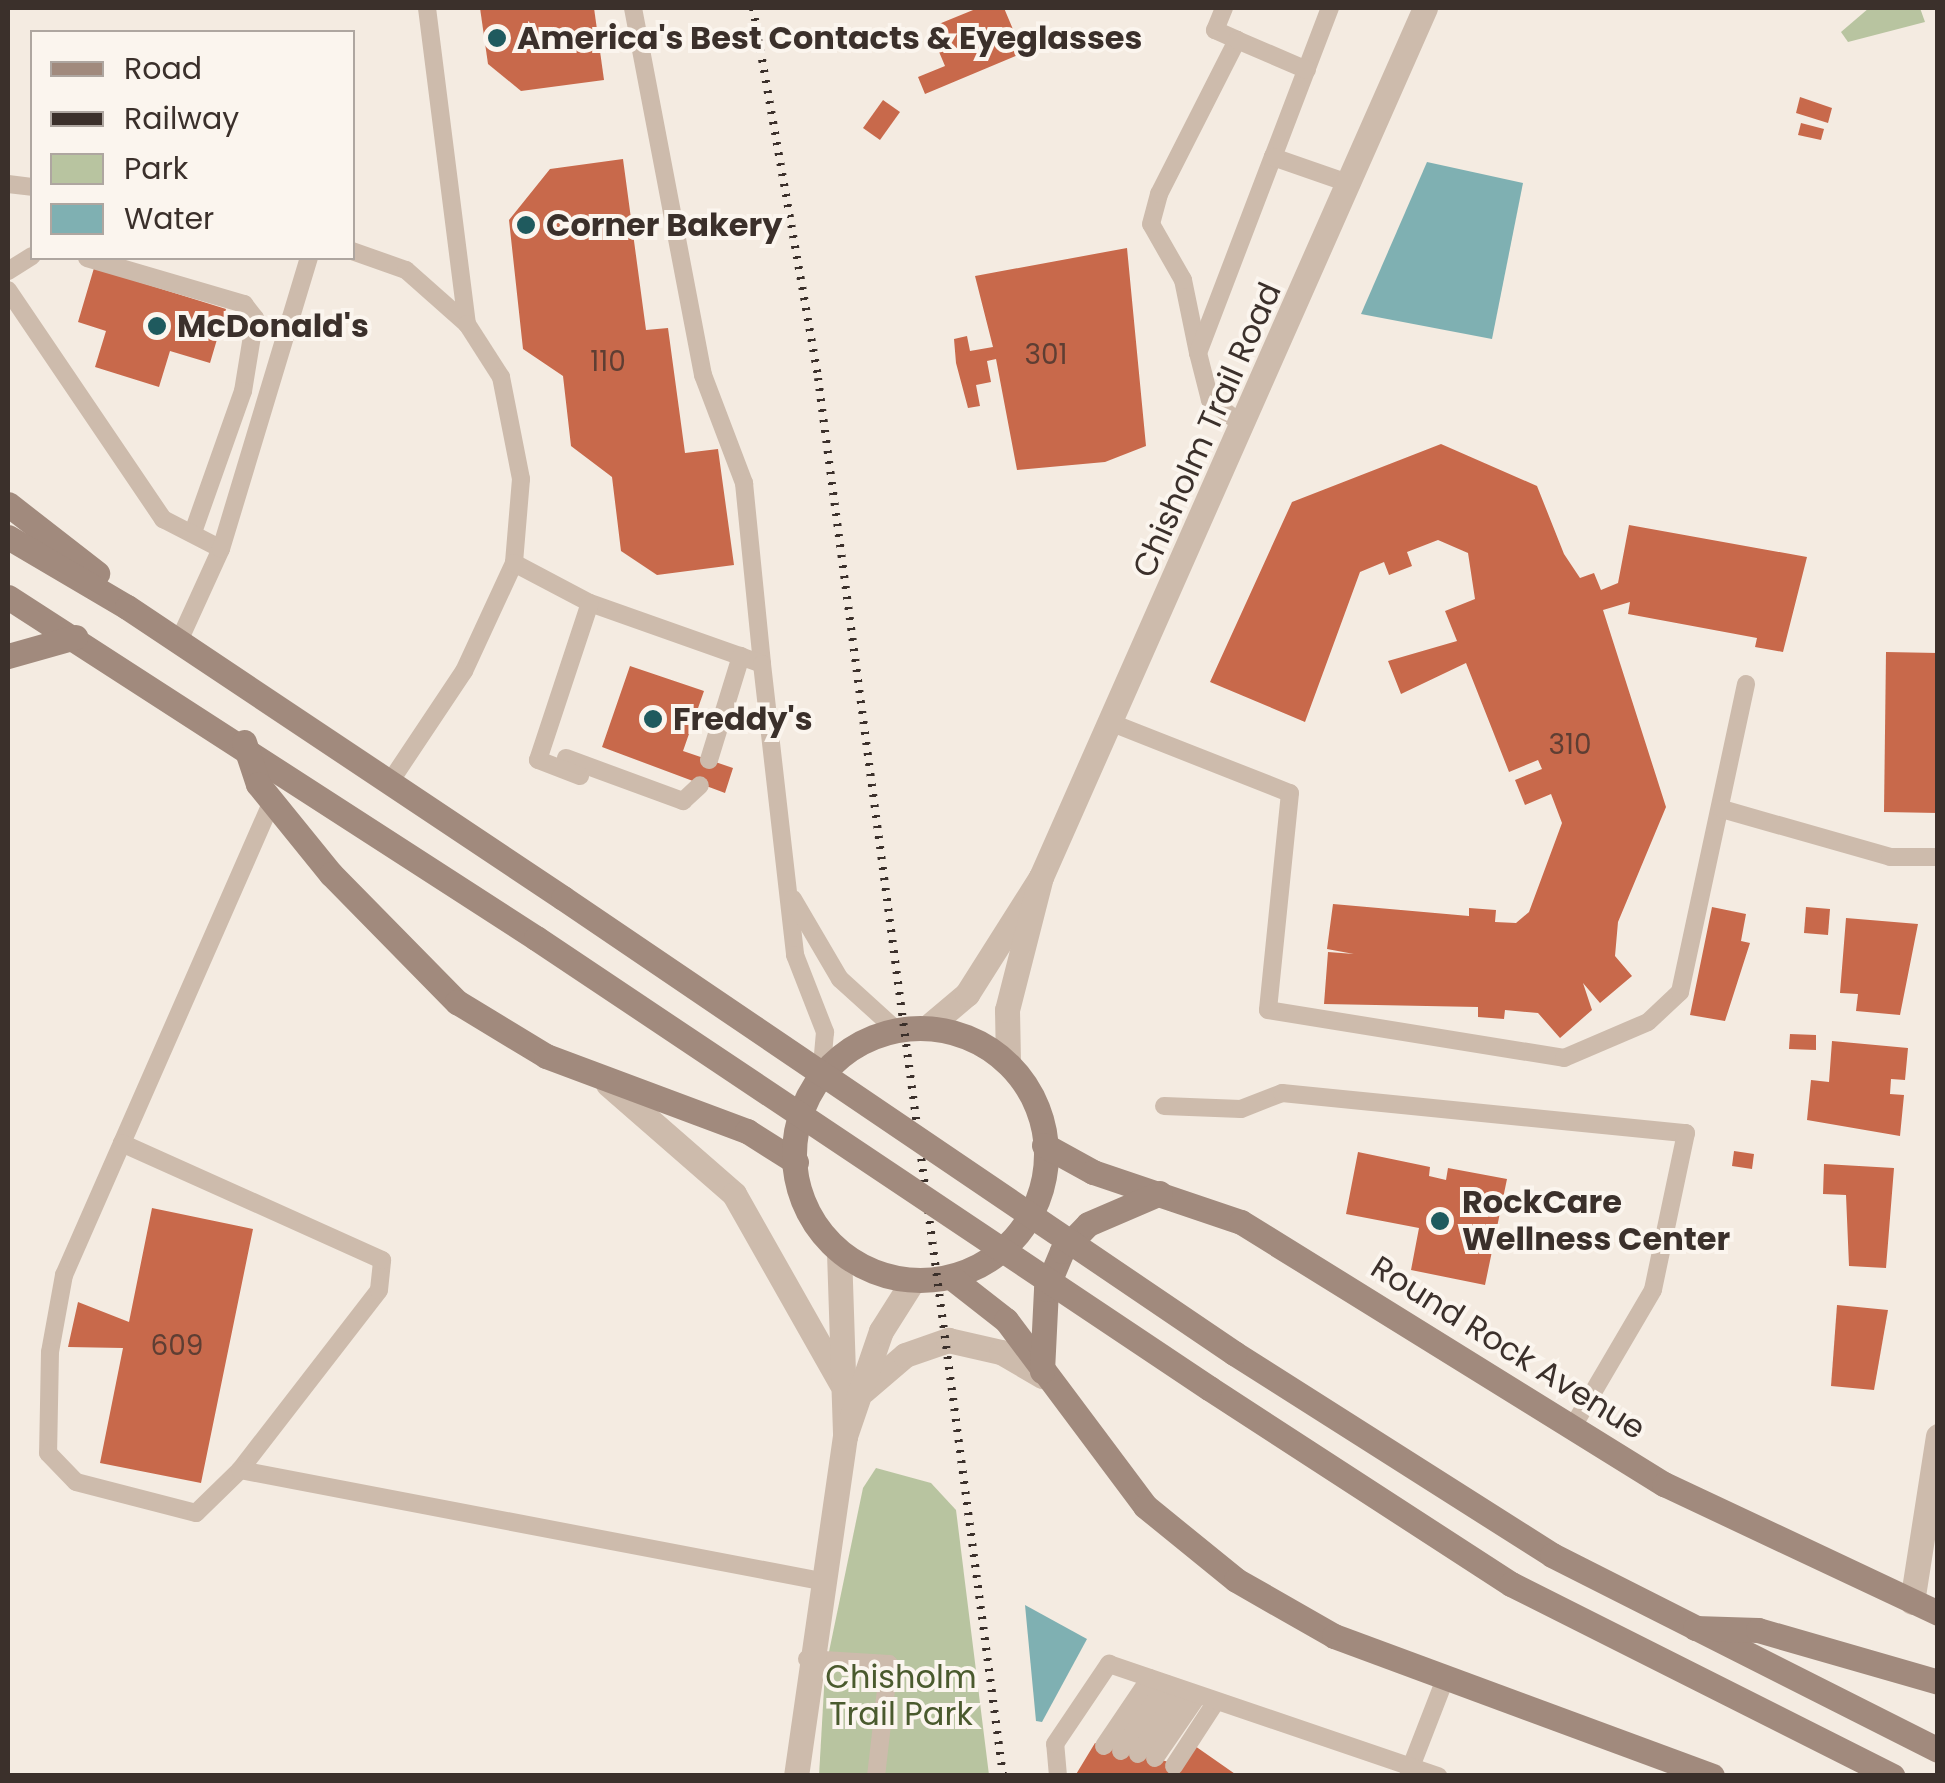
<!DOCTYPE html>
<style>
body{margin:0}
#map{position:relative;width:1945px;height:1783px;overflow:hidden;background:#f4ebe1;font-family:Poppins,sans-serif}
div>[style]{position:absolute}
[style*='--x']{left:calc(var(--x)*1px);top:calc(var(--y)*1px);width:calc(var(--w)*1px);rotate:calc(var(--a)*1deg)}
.green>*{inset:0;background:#b8c4a0}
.water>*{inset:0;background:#7fb0b2}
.building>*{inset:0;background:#c8694b}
.service>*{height:18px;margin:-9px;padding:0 9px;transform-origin:9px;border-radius:9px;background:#cdbbac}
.minor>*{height:25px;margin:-12.5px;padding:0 12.5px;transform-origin:12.5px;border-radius:12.5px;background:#cdbbac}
.tertiary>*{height:25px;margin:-12.5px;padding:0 12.5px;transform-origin:12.5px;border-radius:12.5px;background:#cdbbac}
.secondary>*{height:25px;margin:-12.5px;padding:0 12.5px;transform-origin:12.5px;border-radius:12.5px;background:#a18a7d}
.secondary>.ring{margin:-12.5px;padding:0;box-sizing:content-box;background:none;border:25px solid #a18a7d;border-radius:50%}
.rail>*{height:8px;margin-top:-4px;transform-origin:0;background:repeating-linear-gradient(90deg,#3b302b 0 2.5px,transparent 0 10.5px)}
.secondary-bridge>*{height:25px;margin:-12.5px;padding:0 12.5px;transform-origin:12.5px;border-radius:12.5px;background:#a18a7d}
.dots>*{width:28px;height:28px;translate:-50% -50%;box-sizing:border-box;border:5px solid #fbf5ee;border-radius:50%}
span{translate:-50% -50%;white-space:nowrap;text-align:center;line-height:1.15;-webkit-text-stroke:8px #fbf5ee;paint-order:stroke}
.number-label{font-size:28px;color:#5e3e33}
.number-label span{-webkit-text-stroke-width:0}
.poi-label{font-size:32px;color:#3b302b;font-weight:700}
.left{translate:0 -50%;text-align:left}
.street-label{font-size:32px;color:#3b302b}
.park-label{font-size:32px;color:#4a5a2e}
.frame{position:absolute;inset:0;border:10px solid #3b302b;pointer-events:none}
.legend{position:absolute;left:30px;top:30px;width:325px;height:230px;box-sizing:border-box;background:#fbf5ee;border:2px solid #aea6a0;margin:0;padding:12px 18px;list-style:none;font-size:30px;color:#3b302b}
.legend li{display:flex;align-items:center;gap:20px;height:50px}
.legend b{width:50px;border:2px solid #aea6a0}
</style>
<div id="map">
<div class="green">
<i style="clip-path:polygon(1869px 8px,1920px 8px,1925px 22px,1848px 42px,1841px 32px)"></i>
<i style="clip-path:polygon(876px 1468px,931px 1483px,956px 1510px,989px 1775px,819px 1776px,825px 1671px,863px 1488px)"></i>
</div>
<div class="water">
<i style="clip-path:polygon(1427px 162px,1523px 183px,1492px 339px,1361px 314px)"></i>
<i style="clip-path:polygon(1025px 1605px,1087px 1639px,1042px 1722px,1036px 1721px)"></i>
</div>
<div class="building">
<i style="clip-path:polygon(480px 8px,594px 8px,604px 80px,521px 91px,488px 64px)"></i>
<i style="clip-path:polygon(978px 8px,1004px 8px,1023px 53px,925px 94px,918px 77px,945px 66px,929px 28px)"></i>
<i style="clip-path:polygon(1800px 97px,1832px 108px,1828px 123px,1796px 113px)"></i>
<i style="clip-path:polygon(883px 100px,900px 112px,880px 140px,863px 128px)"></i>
<i style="clip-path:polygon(1801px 123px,1824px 129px,1821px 140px,1798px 135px)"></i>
<i style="clip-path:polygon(623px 159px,646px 330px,668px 328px,685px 453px,718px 449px,734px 565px,657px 575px,621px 551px,612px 477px,571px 446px,563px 376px,523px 349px,509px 220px,550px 169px)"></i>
<i style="clip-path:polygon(1127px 248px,1146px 446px,1105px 462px,1017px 470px,996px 359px,987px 361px,991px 382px,976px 385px,980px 406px,968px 408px,956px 363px,954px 339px,967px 336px,970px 351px,993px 347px,975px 276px)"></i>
<i style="clip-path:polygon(94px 268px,226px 309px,210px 363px,170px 351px,159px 387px,95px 367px,106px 331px,78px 322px)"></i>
<i style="clip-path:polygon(1441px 444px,1537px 486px,1564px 554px,1580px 578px,1594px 573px,1601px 590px,1618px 583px,1629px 525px,1807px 557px,1783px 652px,1755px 647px,1757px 638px,1628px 614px,1630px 602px,1603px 610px,1666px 807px,1618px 922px,1615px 956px,1632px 976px,1600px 1003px,1583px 983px,1592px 1010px,1560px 1038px,1538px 1013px,1505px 1010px,1504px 1019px,1478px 1017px,1478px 1007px,1324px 1004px,1328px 952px,1354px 954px,1327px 949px,1333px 904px,1469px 916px,1469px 908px,1496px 910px,1495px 922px,1516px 923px,1529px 912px,1562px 823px,1551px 794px,1525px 805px,1515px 780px,1542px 769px,1538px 760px,1509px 772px,1466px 663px,1401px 694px,1388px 661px,1457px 641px,1445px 611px,1475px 599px,1468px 553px,1438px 540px,1407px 552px,1412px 566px,1389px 575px,1384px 562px,1360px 572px,1305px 722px,1210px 682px,1292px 502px)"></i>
<i style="clip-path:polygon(1886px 652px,1938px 653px,1938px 813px,1884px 812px)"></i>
<i style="clip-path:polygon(630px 666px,704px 691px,683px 751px,733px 768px,725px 793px,602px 747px)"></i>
<i style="clip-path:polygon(1712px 907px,1746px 914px,1741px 941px,1750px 943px,1725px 1021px,1690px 1015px)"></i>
<i style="clip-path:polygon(1806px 907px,1830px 909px,1828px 935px,1804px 933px)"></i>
<i style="clip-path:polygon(1846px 918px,1918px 924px,1900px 1015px,1856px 1011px,1858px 994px,1840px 993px)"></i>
<i style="clip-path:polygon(1790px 1034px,1816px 1035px,1816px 1050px,1789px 1049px)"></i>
<i style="clip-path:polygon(1832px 1041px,1908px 1048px,1905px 1080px,1891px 1079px,1890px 1094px,1904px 1095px,1900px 1136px,1807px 1120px,1811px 1080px,1829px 1082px)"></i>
<i style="clip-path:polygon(1734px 1151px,1754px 1154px,1752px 1169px,1732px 1166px)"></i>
<i style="clip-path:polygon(1358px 1152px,1430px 1167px,1429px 1176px,1446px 1180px,1448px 1168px,1507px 1179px,1485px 1285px,1411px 1270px,1419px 1228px,1346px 1214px)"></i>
<i style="clip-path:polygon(1824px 1164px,1894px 1168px,1886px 1268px,1849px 1266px,1846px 1195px,1823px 1194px)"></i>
<i style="clip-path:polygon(152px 1208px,253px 1229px,201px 1483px,100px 1463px,123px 1348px,68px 1347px,78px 1302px,129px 1322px)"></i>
<i style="clip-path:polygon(1837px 1305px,1888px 1310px,1874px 1390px,1831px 1386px)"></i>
<i style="clip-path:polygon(1095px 1743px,1169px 1762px,1195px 1746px,1238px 1776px,1075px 1776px)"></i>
</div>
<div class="service">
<i style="--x:427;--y:8;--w:319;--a:82.8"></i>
<i style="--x:633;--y:8;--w:374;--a:79.2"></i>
<i style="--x:703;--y:375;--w:116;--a:69.2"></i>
<i style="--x:744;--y:483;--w:182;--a:84.3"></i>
<i style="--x:1224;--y:8;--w:24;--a:112"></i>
<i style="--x:1215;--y:30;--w:24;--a:24"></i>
<i style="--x:1273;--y:157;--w:160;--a:-69.1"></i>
<i style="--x:8;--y:184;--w:24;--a:7"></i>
<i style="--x:352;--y:251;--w:57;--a:19.4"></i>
<i style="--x:406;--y:270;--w:81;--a:41.5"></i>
<i style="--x:467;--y:324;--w:63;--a:57.3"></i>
<i style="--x:501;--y:377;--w:104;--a:78.9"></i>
<i style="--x:521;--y:479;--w:84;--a:94.8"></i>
<i style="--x:514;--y:563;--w:119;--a:114.8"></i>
<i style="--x:464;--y:671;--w:133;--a:123.7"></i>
<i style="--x:87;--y:258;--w:164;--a:16.3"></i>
<i style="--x:244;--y:304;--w:18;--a:52"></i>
<i style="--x:255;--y:318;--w:74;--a:99.3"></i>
<i style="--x:243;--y:391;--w:150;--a:109.5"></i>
<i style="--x:8;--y:271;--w:28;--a:-32"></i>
<i style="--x:8;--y:290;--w:277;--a:55.9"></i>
<i style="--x:163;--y:519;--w:65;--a:27.3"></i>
<i style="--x:1198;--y:353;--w:75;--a:-101.6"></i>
<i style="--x:1183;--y:280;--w:64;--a:-119.7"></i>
<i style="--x:1151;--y:224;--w:31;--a:-75"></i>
<i style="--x:1159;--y:194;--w:173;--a:-63.1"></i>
<i style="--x:1237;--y:40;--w:76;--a:23.2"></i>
<i style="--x:1244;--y:426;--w:43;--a:-142.6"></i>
<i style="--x:1210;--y:400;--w:49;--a:-104.3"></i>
<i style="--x:1198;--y:353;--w:210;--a:-69.1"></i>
<i style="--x:1273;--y:157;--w:83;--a:19.1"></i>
<i style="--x:514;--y:563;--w:86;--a:27.8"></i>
<i style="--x:590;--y:603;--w:182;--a:19.5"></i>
<i style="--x:762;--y:664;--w:293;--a:83.5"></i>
<i style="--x:795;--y:955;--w:83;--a:68.7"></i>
<i style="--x:825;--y:1032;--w:45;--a:95.1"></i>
<i style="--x:179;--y:641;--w:101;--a:-65.5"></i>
<i style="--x:221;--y:549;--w:304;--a:-73.2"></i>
<i style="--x:1112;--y:723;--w:191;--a:21.5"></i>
<i style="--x:1290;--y:793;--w:218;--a:95.8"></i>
<i style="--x:1268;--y:1010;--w:300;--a:9.2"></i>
<i style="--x:1564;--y:1058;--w:91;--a:-23.2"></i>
<i style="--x:1648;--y:1022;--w:44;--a:-43.2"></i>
<i style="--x:1680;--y:992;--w:315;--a:-77.9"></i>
<i style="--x:566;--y:758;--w:125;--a:20.2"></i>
<i style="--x:683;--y:801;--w:23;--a:-43"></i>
<i style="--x:709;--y:760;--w:109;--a:-72.9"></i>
<i style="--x:580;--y:776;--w:45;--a:-159.1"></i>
<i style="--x:538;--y:760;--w:165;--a:-71.7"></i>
<i style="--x:1722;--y:809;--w:175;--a:15.9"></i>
<i style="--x:1890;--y:857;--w:48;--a:0"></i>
<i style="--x:793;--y:899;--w:93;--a:59.6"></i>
<i style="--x:840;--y:979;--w:73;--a:42.2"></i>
<i style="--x:1164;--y:1106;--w:77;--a:2.2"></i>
<i style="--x:1241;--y:1109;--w:44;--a:-21.3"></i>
<i style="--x:1282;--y:1093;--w:406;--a:5.7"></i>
<i style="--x:1686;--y:1133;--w:160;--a:101.9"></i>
<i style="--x:1653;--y:1290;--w:160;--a:120.4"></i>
<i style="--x:122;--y:1143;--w:373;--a:-66.3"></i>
<i style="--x:240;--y:1470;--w:227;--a:-52.3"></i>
<i style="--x:379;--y:1290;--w:30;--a:-84"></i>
<i style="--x:382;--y:1260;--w:285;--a:-155.8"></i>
<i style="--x:122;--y:1143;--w:144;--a:113.7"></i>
<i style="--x:64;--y:1275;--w:78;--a:100.3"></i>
<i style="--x:50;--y:1352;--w:101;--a:91.1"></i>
<i style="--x:48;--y:1453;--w:40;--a:46"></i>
<i style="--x:76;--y:1482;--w:124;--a:14.5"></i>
<i style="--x:196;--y:1513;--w:62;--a:-44.3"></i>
<i style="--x:240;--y:1470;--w:592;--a:10.82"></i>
<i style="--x:807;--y:1659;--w:82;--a:3.5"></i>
<i style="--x:889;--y:1664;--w:113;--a:96.6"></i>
<i style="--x:1104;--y:1746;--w:82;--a:-55.9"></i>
<i style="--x:1121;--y:1751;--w:81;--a:-56.1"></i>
<i style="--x:1138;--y:1754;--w:78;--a:-55.5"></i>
<i style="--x:1155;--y:1758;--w:74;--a:-55.5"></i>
<i style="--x:1174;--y:1766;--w:75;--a:-56.9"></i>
<i style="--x:1409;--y:1772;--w:100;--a:-68.8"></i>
<i style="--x:1058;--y:1776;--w:32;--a:-95"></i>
<i style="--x:1055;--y:1744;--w:97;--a:-56"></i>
<i style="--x:1109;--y:1664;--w:348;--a:18.8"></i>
</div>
<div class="minor">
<i style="--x:929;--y:1026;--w:50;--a:-40.1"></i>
<i style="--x:967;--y:994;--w:138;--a:-57.7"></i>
<i style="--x:1041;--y:877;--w:950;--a:-66.16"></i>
<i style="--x:1008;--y:1062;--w:52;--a:-91.1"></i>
<i style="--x:1007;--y:1010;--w:137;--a:-75.7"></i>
<i style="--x:1912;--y:1602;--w:168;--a:-81.1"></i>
</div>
<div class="tertiary">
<i style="--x:608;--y:1084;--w:167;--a:41.1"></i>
<i style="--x:734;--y:1194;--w:217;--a:60.5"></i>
<i style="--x:839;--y:1252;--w:184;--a:88.1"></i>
<i style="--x:863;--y:1391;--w:55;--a:-40.6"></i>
<i style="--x:905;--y:1355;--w:46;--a:-19.2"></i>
<i style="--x:948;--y:1340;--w:54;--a:12.8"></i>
<i style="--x:1001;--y:1352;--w:48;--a:30.3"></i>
<i style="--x:796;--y:1776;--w:344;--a:-81.8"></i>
<i style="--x:845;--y:1436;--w:111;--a:-71.1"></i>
<i style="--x:881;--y:1331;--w:58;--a:-57.7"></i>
</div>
<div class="secondary">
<i style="--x:8;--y:504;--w:113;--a:37.8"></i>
<i style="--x:8;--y:537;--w:138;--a:30.5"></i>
<i style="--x:127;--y:607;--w:524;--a:33.72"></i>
<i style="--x:8;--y:597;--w:629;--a:32.86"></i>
<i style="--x:8;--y:656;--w:70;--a:-15.8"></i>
<i style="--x:244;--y:742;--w:44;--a:71.6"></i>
<i style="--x:258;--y:784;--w:116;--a:51"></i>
<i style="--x:331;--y:874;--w:180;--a:45.5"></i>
<i style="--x:457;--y:1002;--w:104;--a:31.2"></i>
<i style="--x:546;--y:1056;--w:215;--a:20.5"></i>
<i style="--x:747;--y:1131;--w:58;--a:32.3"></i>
<i class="ring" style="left:794px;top:1028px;width:227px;height:227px"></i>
<i style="--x:1044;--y:1145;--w:56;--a:28.9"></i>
<i style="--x:1093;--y:1172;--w:156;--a:18.7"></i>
<i style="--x:1241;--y:1222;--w:498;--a:31.8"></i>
<i style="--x:1664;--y:1484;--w:303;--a:25.2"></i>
<i style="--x:952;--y:1278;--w:68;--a:37.9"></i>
<i style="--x:1006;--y:1320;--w:232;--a:53.2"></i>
<i style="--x:1145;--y:1506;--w:117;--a:39.1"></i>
<i style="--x:1236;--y:1580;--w:113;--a:29.7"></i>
<i style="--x:1334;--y:1636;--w:403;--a:20.3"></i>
<i style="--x:1234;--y:1353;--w:377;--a:32.4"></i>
<i style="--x:1552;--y:1555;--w:432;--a:26.8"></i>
<i style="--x:1042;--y:1371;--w:82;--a:-87.2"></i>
<i style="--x:1046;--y:1289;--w:41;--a:-67.2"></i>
<i style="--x:1062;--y:1251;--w:37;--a:-46"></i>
<i style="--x:1088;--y:1224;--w:78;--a:-23.3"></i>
<i style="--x:1209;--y:1388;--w:360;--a:33"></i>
<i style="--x:1511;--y:1584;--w:427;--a:26.7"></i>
<i style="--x:1695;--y:1628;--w:63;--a:1.8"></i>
<i style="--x:1758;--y:1630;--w:187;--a:16.1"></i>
</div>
<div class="rail">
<i style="--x:753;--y:8;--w:376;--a:80"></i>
<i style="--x:818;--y:378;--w:1410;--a:82.46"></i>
</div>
<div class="secondary-bridge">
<i style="--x:563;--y:898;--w:811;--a:34.14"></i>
<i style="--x:536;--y:938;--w:810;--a:33.77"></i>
</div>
<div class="dots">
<i style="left:497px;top:38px;background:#1f5a5e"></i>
<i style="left:526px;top:225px;background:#1f5a5e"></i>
<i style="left:157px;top:326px;background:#1f5a5e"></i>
<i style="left:653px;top:719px;background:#1f5a5e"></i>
<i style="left:1440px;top:1221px;background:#1f5a5e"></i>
</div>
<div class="number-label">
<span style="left:1046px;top:355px">301</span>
<span style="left:608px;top:362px">110</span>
<span style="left:1570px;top:745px">310</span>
<span style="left:177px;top:1346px">609</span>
</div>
<div class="poi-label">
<span class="left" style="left:517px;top:38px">America's Best Contacts &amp; Eyeglasses</span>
<span class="left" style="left:546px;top:225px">Corner Bakery</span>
<span class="left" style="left:177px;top:326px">McDonald's</span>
<span class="left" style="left:673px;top:719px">Freddy's</span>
<span class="left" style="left:1462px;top:1221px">RockCare<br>Wellness Center</span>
</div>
<div class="street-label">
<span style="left:1207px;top:430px;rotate:-66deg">Chisholm Trail Road</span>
<span style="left:1508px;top:1348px;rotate:32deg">Round Rock Avenue</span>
</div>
<div class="park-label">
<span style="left:901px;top:1696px">Chisholm<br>Trail Park</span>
</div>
<div class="frame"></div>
<ul class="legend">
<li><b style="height:12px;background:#a18a7d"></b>Road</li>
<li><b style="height:12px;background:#3b302b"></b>Railway</li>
<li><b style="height:28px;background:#b8c4a0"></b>Park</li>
<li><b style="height:28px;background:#7fb0b2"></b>Water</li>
</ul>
</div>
